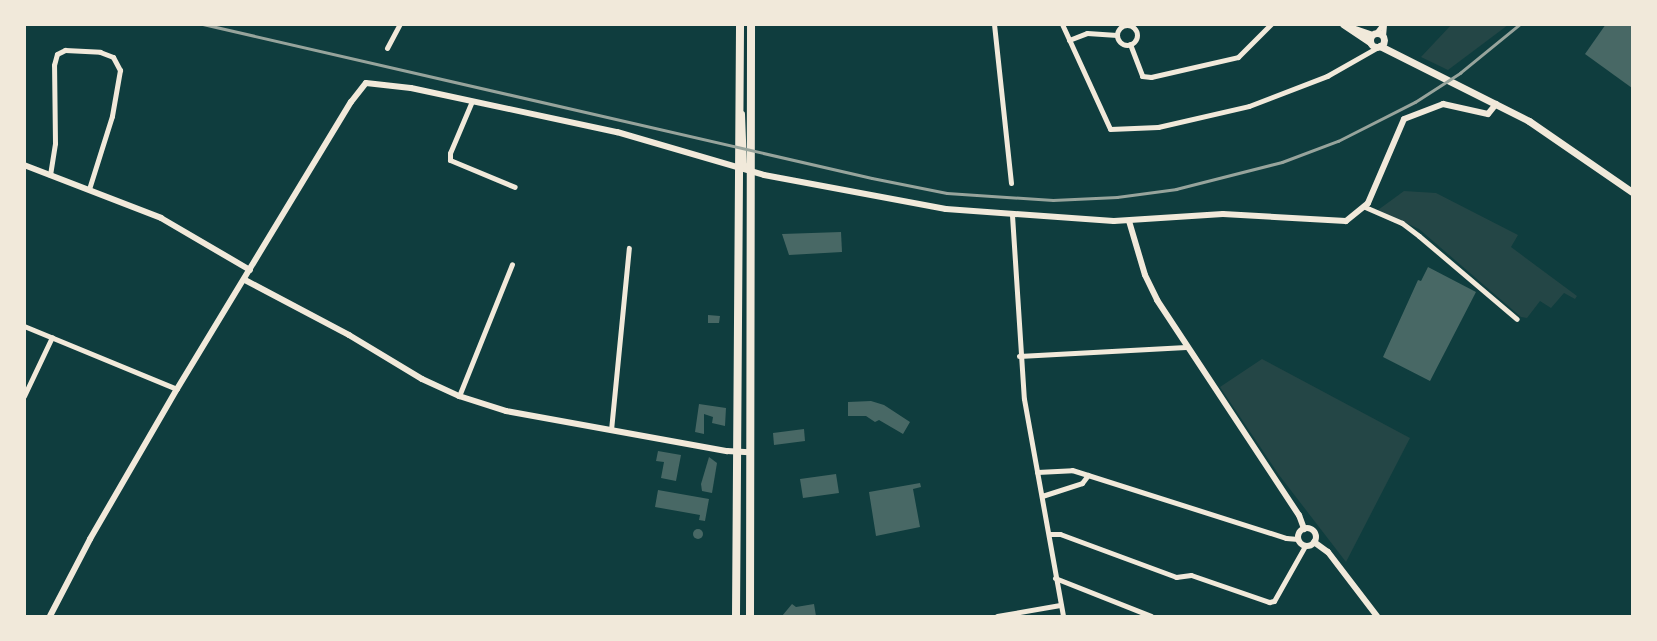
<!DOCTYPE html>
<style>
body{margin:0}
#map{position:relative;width:1657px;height:641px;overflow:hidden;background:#0f3d3e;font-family:"Source Sans 3",sans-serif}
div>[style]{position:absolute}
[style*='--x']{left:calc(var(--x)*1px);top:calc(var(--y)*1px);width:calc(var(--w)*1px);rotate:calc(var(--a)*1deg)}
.green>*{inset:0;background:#244646}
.building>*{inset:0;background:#486865}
.round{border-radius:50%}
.minor>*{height:5px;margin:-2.5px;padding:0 2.5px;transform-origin:2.5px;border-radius:2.5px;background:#f1e9da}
.minor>.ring{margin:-2.5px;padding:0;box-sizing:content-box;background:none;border:5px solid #f1e9da;border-radius:50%}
.tertiary>*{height:6px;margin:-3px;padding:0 3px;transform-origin:3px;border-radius:3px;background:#f1e9da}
.tertiary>.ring{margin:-3px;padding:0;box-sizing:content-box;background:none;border:6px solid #f1e9da;border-radius:50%}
.secondary>*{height:7px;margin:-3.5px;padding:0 3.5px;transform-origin:3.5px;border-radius:3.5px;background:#f1e9da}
.secondary>.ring{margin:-3.5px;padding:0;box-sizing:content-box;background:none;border:7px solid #f1e9da;border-radius:50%}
.primary>*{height:8px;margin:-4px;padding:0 4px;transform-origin:4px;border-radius:4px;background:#f1e9da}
.rail>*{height:2.5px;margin:-1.25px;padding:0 1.25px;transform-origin:1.25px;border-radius:1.25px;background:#97a49c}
span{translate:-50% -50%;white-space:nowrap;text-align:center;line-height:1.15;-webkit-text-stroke:6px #f1e9da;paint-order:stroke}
.frame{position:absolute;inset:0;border:26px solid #f1e9da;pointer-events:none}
</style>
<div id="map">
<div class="green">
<i style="clip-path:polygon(1452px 24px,1508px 24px,1508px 25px,1448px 70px,1421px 57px)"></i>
<i style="clip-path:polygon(1404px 191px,1436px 193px,1518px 235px,1511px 247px,1577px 296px,1575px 299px,1564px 293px,1551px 308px,1540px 301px,1527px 318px,1521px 317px,1419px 229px,1378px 210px)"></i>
<i style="clip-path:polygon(1262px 359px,1410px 438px,1346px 562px,1279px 475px,1220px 387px)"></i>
</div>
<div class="building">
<i style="clip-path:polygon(1606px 24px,1632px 24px,1632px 88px,1585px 54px)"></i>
<i style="clip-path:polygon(841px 232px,842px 252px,789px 255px,782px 234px)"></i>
<i style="clip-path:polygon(1428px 267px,1476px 292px,1430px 381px,1383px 357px,1418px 280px,1421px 281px)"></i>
<i style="clip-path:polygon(708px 315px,720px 316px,719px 323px,708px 323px)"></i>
<i style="clip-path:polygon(871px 401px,884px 405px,910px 422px,903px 434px,879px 420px,875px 422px,866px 416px,848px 416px,848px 402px)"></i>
<i style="clip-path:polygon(699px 404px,726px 408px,725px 426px,712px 423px,713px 417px,704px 414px,704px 434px,695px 432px)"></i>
<i style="clip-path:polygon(804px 429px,805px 441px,774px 445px,773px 433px)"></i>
<i style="clip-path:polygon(658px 451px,681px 455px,676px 481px,661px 478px,664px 462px,656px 461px)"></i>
<i style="clip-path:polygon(709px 457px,717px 463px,712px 493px,702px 491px,701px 484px)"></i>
<i style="clip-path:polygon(836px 474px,839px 493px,803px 498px,800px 479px)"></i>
<i style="clip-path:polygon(920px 483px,921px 487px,913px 489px,920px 527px,876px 536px,869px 492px)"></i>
<i style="clip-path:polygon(658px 490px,709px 499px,705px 521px,699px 520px,700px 515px,655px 507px)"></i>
<i class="round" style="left:693px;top:529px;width:10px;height:10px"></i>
<i style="clip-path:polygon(792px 604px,796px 607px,814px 604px,816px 616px,782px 616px)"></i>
</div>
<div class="minor">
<i style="--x:994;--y:24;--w:160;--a:83.9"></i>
<i style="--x:1062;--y:24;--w:115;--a:65.4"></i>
<i style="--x:1110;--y:129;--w:48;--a:-2.4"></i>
<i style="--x:1158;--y:127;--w:93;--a:-13"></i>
<i style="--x:1249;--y:106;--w:84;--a:-21"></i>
<i style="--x:1327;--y:76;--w:59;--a:-29.6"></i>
<i class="ring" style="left:1117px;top:25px;width:15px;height:15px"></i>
<i style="--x:1376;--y:33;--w:11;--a:-52"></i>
<i style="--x:1383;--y:36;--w:12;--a:-85"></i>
<i style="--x:1069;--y:40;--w:19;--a:-21"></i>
<i style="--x:1087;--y:33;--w:30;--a:4"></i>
<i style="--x:1130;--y:44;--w:34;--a:69"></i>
<i style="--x:1142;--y:76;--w:9;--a:6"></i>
<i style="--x:1151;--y:77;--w:89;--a:-12.9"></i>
<i style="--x:1238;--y:57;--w:47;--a:-45"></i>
<i style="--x:387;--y:48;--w:27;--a:-62"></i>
<i style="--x:472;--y:101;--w:56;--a:112.9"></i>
<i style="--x:450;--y:153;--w:7;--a:90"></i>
<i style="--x:450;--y:160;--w:70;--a:22.6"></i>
<i style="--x:50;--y:175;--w:32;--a:-81"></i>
<i style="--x:55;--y:143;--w:78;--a:-90.7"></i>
<i style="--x:54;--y:65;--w:11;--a:-75"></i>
<i style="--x:57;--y:54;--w:9;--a:-27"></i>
<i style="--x:65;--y:50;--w:35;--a:3"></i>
<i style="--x:100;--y:52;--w:14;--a:21"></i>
<i style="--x:113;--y:57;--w:15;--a:62"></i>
<i style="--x:120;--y:70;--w:47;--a:99.9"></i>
<i style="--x:112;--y:116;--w:77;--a:107.5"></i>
<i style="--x:1365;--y:207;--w:40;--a:23.4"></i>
<i style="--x:1402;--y:223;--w:21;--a:37"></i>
<i style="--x:1419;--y:236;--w:128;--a:40.3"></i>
<i style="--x:1012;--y:215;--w:184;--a:86.3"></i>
<i style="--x:1024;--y:399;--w:220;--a:79.8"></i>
<i style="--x:24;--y:326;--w:165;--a:22.4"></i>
<i style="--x:1019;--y:356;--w:167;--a:-3.1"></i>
<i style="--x:24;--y:396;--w:65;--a:-64.6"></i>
<i style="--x:459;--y:396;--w:142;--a:-68.1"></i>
<i style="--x:611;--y:430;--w:183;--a:-84.4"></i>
<i style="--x:1037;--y:472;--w:35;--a:-3"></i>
<i style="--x:1072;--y:470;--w:225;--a:17.6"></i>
<i style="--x:1286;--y:538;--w:12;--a:5"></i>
<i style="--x:1042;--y:496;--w:42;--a:-18"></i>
<i style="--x:1082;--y:483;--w:10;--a:-53"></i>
<i style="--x:1049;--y:534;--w:11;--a:0"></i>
<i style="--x:1060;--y:534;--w:124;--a:20.3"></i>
<i style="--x:1176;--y:577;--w:15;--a:-8"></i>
<i style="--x:1191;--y:575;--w:83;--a:19.1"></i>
<i style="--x:1269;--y:602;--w:5;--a:-11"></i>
<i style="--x:1274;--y:601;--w:63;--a:-60.6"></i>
<i style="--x:1055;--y:578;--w:103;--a:21.6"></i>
<i style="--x:997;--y:616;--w:64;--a:-9.9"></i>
</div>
<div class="tertiary">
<i style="--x:742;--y:114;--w:51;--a:87.8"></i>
<i style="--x:744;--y:165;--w:8;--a:40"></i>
<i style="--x:24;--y:165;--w:147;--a:21.1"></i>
<i style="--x:161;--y:218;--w:103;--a:30.3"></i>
<i style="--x:1129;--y:221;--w:56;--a:73.5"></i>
<i style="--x:1145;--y:275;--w:28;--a:64"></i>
<i style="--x:1157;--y:300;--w:258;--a:56.6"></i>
<i style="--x:1299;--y:515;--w:15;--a:70"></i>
<i style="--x:245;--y:280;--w:118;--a:27.9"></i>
<i style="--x:349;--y:335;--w:85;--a:31.1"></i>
<i style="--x:422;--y:379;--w:41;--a:24.7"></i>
<i style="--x:459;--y:396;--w:49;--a:17.7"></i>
<i style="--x:506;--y:411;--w:225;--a:10.3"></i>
<i style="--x:727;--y:451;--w:22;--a:3"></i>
<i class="ring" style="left:1298px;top:528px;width:12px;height:12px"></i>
<i style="--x:1314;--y:542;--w:17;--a:36"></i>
<i style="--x:1328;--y:552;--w:81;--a:52.6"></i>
<i style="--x:50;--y:616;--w:87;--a:-62.5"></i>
<i style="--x:90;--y:539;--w:173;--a:-59.9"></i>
<i style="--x:177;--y:389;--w:336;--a:-58.8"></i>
<i style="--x:351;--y:102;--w:24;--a:-52"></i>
<i style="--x:366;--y:83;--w:45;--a:6.3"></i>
<i style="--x:411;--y:88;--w:211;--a:12.1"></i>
<i style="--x:617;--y:132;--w:153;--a:16.3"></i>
<i style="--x:764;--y:175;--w:185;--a:10.6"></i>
<i style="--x:946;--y:209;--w:168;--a:4.1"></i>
<i style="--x:1114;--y:221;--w:109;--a:-3.7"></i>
<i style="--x:1223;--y:214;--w:123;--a:3.3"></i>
<i style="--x:1346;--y:221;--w:28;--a:-39"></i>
<i style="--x:1368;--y:203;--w:91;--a:-66.8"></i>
<i style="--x:1404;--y:119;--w:42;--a:-21"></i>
<i style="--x:1443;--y:104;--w:46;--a:12.5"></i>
<i style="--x:1488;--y:114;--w:13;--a:-51"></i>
</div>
<div class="secondary">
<i style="--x:1343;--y:24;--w:32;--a:34"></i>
<i style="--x:1349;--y:27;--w:24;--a:19"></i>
<i class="ring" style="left:1370px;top:33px;width:7px;height:7px"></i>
<i style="--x:1380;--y:46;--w:167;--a:26.7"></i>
<i style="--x:1529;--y:121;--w:125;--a:34.6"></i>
</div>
<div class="primary">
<i style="--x:736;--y:616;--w:592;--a:-89.61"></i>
<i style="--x:750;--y:616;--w:592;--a:-89.9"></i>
</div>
<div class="rail">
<i style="--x:203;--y:24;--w:686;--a:12.96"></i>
<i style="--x:872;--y:178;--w:76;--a:11.3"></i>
<i style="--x:947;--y:193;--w:106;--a:3.8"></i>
<i style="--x:1053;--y:200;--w:64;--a:-2.7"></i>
<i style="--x:1117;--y:197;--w:60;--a:-7.7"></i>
<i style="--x:1176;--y:189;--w:109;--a:-14.3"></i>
<i style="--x:1282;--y:162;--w:60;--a:-20.6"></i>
<i style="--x:1338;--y:141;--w:86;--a:-26.9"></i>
<i style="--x:1415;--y:102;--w:54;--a:-32.8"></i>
<i style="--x:1460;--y:73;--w:77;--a:-39.2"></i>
</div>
<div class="frame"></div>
</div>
